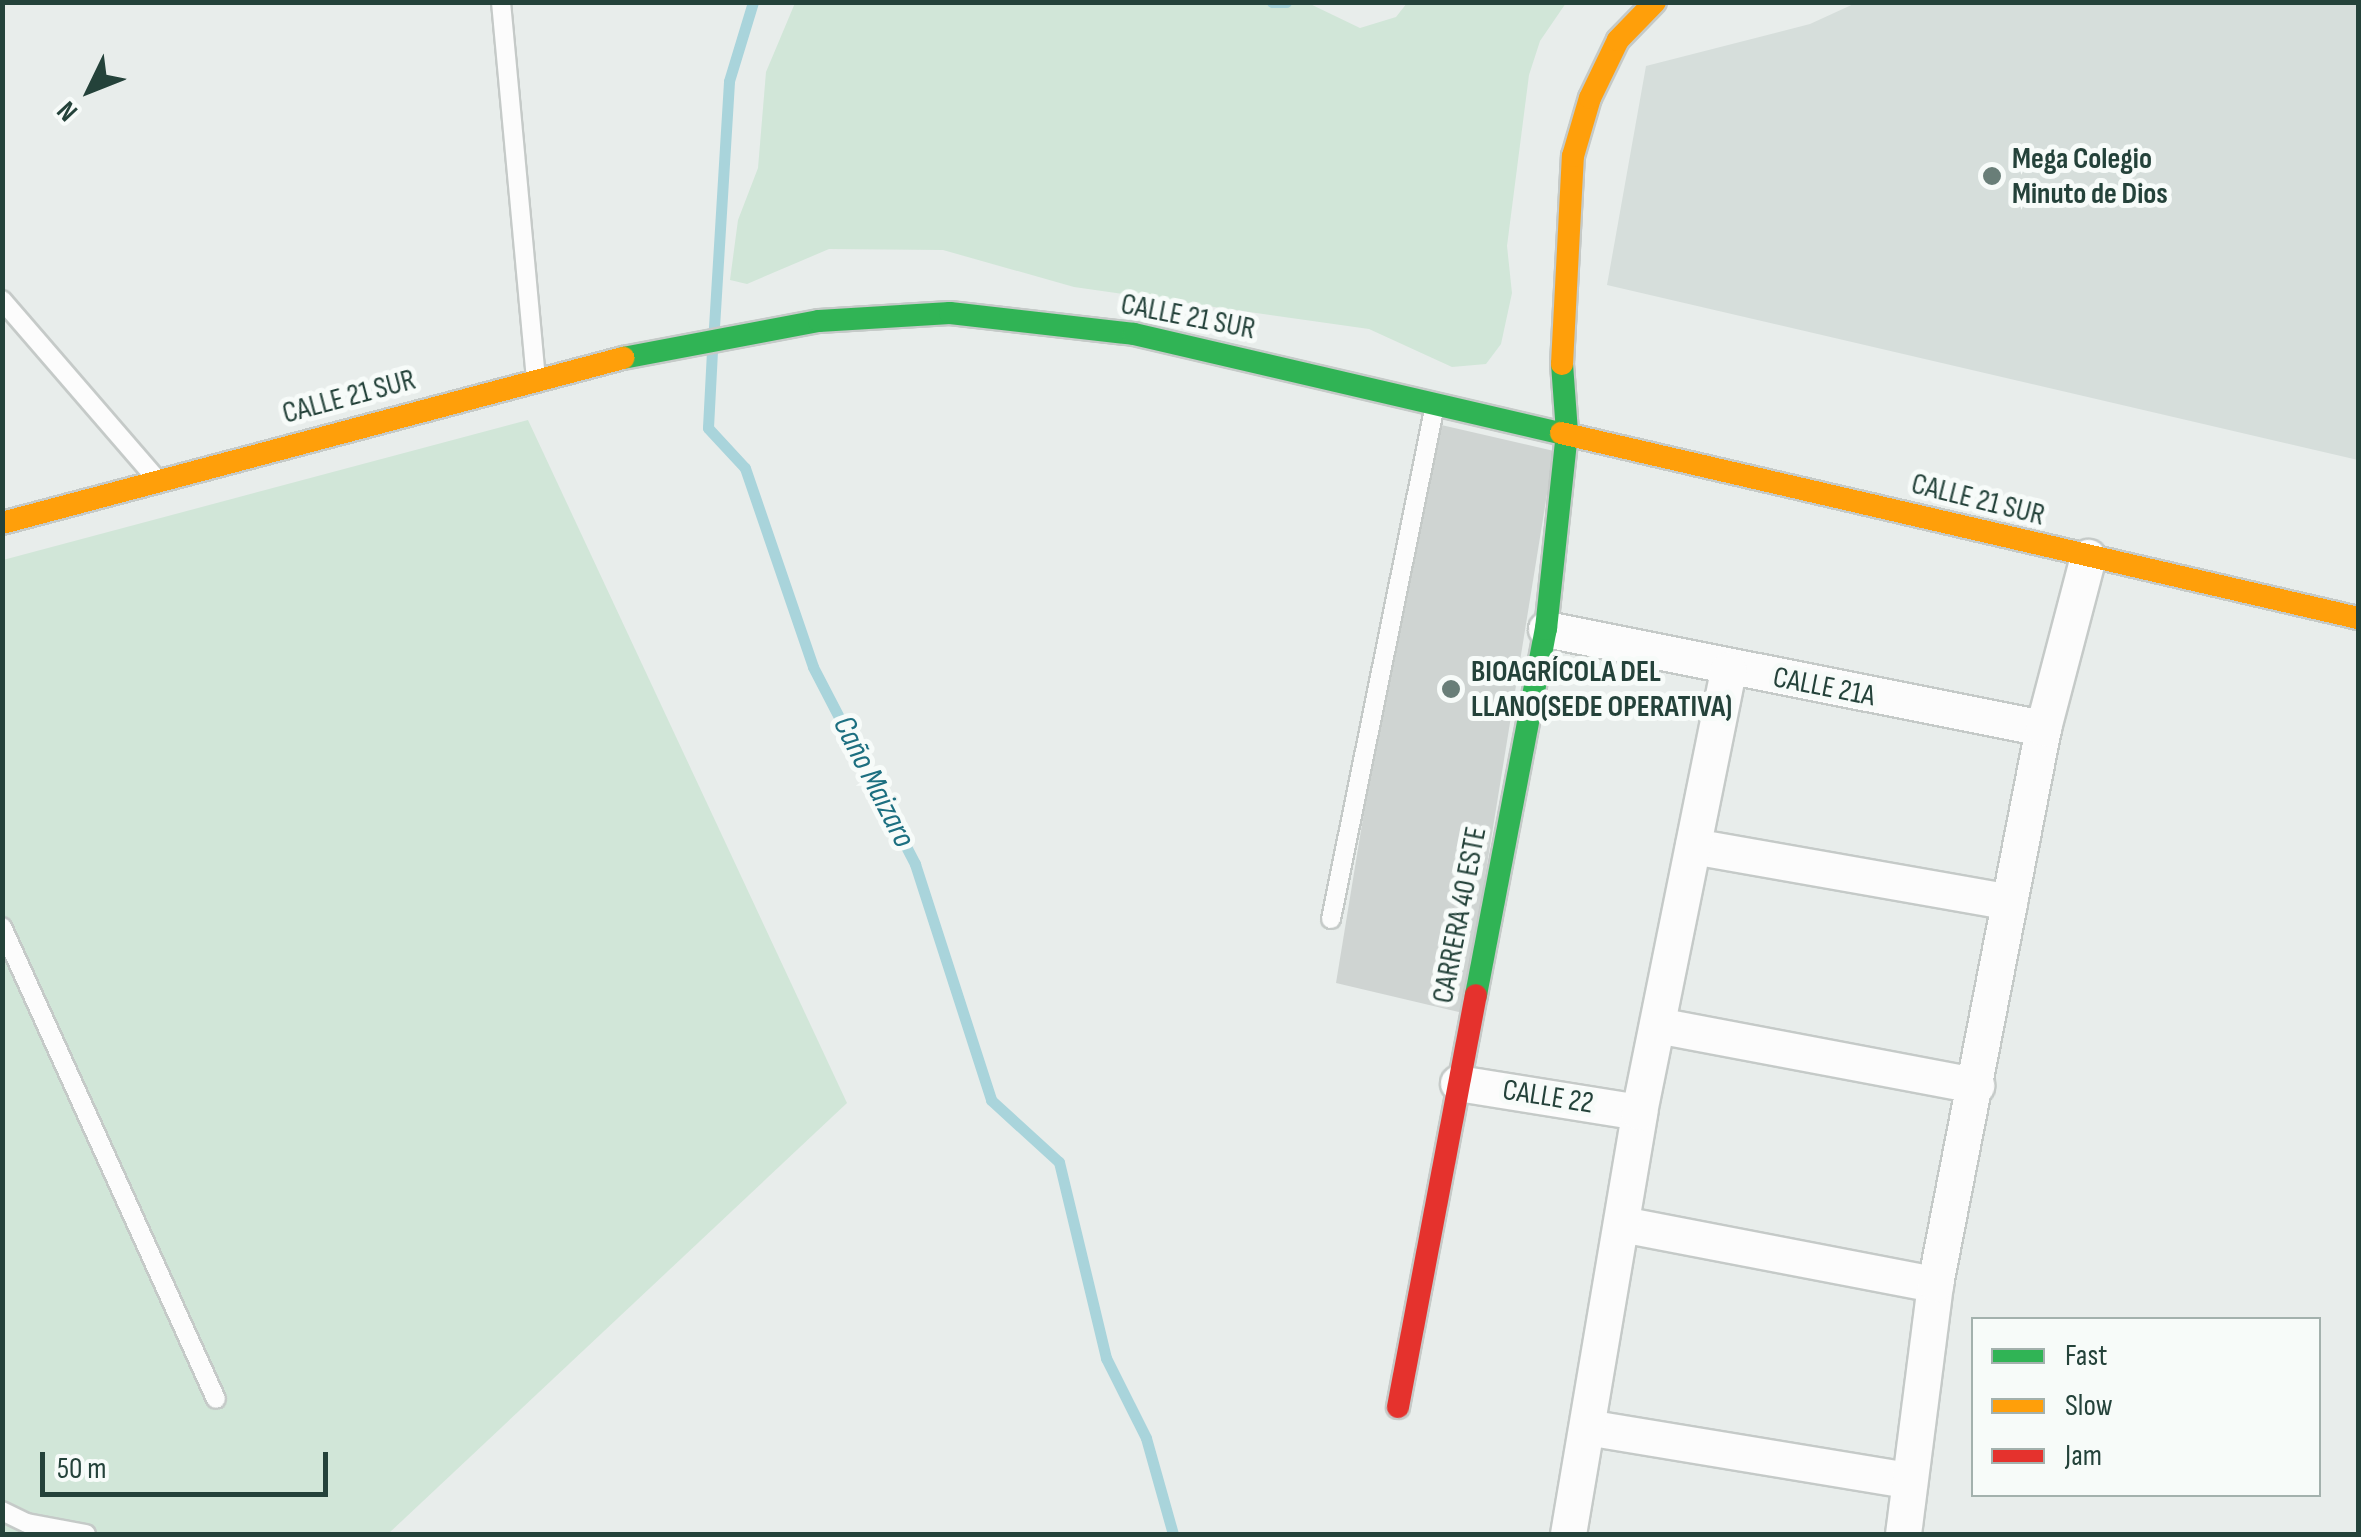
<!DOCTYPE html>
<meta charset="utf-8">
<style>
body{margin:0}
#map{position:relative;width:2361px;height:1537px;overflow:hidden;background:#e8edeb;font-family:"Sofia Sans Condensed",sans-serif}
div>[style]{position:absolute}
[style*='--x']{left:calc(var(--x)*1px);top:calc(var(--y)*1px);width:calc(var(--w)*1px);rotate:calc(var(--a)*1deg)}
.built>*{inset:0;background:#d6dedb}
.green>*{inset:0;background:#d1e6d8}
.stream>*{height:11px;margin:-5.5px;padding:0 5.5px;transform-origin:5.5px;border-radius:5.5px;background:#a9d4db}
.building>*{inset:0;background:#cfd4d2}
.roads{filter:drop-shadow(2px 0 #c5cac8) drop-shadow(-2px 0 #c5cac8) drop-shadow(0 2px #c5cac8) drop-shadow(0 -2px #c5cac8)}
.lane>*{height:18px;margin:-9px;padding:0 9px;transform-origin:9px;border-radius:9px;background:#fcfcfc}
.street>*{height:35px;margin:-17.5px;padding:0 17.5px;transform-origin:17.5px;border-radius:17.5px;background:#fcfcfc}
.fast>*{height:22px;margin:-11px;padding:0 11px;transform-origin:11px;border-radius:11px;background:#30b455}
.slow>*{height:22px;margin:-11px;padding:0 11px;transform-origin:11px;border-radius:11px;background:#ff9f0a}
.jam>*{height:22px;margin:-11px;padding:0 11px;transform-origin:11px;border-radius:11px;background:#e5322d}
.dots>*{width:28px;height:28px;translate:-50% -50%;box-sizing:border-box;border:5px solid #f7fbf9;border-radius:50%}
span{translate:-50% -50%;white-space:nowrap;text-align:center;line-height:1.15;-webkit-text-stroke:10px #f7fbf9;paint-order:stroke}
.poi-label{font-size:30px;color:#24423a;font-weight:700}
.left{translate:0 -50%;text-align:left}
.street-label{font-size:30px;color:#24423a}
.water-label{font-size:32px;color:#1c6f80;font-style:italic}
.frame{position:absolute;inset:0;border:5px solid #24423a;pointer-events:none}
.legend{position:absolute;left:1971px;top:1317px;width:350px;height:180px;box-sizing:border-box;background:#f7fbf9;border:2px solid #a3b1ad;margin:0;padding:12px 18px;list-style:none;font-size:30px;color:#24423a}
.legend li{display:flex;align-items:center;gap:20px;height:50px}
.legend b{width:50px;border:2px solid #a3b1ad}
.north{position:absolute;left:40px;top:40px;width:100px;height:100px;-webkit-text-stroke:8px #f7fbf9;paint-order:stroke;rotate:227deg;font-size:28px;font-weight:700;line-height:40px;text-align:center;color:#24423a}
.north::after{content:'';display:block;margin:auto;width:35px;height:45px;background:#24423a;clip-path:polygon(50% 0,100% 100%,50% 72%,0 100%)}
.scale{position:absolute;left:40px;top:1452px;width:288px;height:45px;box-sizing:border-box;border:5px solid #24423a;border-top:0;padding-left:12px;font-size:30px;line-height:35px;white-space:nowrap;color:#24423a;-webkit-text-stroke:8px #f7fbf9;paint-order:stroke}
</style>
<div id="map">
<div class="built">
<i style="clip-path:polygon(1858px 2px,2358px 3px,2358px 460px,1607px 285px,1646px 66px,1810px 24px)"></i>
</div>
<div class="green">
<i style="clip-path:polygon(1306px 2px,1360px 28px,1396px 17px,1407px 3px,1566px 3px,1540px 41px,1529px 75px,1507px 246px,1512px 293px,1501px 344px,1486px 364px,1452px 367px,1369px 329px,1074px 287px,943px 250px,829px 249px,747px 284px,730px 280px,738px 220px,758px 168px,766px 72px,795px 3px)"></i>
<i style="clip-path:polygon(528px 420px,847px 1103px,388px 1534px,3px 1534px,3px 560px)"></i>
</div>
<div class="stream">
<i style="--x:1272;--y:2;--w:14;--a:0"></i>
<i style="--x:714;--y:327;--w:246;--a:-86.5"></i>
<i style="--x:729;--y:81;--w:83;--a:-73.1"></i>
<i style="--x:712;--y:351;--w:77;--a:93"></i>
<i style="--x:708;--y:428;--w:54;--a:47.2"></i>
<i style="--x:745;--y:468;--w:210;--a:71.1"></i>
<i style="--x:813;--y:667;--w:222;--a:62.6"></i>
<i style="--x:915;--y:864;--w:248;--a:72.1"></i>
<i style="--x:991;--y:1100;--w:92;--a:42.4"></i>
<i style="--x:1059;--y:1162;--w:202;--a:76.5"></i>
<i style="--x:1106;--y:1358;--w:89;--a:63.4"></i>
<i style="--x:1146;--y:1438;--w:100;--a:74.3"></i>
</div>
<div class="building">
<i style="clip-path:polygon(1437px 424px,1554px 451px,1463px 1013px,1336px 983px,1391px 647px)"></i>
</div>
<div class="roads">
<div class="lane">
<i style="--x:501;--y:2;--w:377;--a:84.7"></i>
<i style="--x:2;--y:300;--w:233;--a:49.2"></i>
<i style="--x:1331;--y:919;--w:524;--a:-78.56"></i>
<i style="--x:2;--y:927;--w:518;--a:65.61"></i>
<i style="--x:2;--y:1511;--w:28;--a:26"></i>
<i style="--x:27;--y:1523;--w:60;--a:10.6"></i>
</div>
<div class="street">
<i style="--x:1546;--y:629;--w:507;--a:11.27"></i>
<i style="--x:1693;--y:846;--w:321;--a:10"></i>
<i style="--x:1657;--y:1025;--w:325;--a:10.7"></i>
<i style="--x:1458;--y:1083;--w:183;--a:9.1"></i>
<i style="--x:1622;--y:1224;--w:319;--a:10.9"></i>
<i style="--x:1587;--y:1427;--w:323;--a:9.4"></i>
<i style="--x:1568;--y:1534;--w:428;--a:-80.4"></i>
<i style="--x:1639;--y:1112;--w:452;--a:-78.6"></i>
<i style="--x:1903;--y:1534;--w:252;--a:-82.7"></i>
<i style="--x:1935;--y:1284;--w:566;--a:-79.01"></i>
<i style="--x:2043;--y:728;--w:177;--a:-75.3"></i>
</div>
<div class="fast">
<i style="--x:623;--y:358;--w:199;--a:-10.7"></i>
<i style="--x:819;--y:321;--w:131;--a:-3.5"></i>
<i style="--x:950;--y:313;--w:185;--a:6.5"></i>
<i style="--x:1134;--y:334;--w:438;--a:13.1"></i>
<i style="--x:1476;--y:995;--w:373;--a:-79.2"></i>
<i style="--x:1546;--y:629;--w:198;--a:-83.9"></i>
<i style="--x:1567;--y:432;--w:68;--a:-94.2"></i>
</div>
<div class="slow">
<i style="--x:1562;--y:364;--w:208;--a:-87"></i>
<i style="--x:1573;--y:156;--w:60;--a:-73.7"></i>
<i style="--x:1590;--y:98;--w:64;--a:-64.2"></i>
<i style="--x:1618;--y:40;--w:53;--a:-45.8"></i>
<i style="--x:1561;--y:433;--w:818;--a:13.07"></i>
<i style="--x:2;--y:523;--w:643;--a:-14.88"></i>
</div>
<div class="jam">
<i style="--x:1398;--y:1407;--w:419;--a:-79.3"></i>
</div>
</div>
<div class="dots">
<i style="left:1992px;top:176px;background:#697e78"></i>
<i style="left:1451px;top:689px;background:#697e78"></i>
</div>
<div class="poi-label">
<span class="left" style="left:2012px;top:176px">Mega Colegio<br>Minuto de Dios</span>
<span class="left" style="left:1471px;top:689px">BIOAGRÍCOLA DEL<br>LLANO(SEDE OPERATIVA)</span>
</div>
<div class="street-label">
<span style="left:1188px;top:317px;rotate:11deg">CALLE 21 SUR</span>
<span style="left:349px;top:397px;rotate:-15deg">CALLE 21 SUR</span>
<span style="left:1978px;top:500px;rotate:14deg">CALLE 21 SUR</span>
<span style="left:1824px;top:687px;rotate:11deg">CALLE 21A</span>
<span style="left:1460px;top:915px;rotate:-79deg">CARRERA 40 ESTE</span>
<span style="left:1548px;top:1097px;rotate:9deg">CALLE 22</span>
</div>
<div class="water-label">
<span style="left:873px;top:782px;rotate:63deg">Caño Maizaro</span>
</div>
<div class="frame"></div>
<ul class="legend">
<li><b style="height:12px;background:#30b455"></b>Fast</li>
<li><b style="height:12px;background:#ff9f0a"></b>Slow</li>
<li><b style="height:12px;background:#e5322d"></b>Jam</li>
</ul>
<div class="north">N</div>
<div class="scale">50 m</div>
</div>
